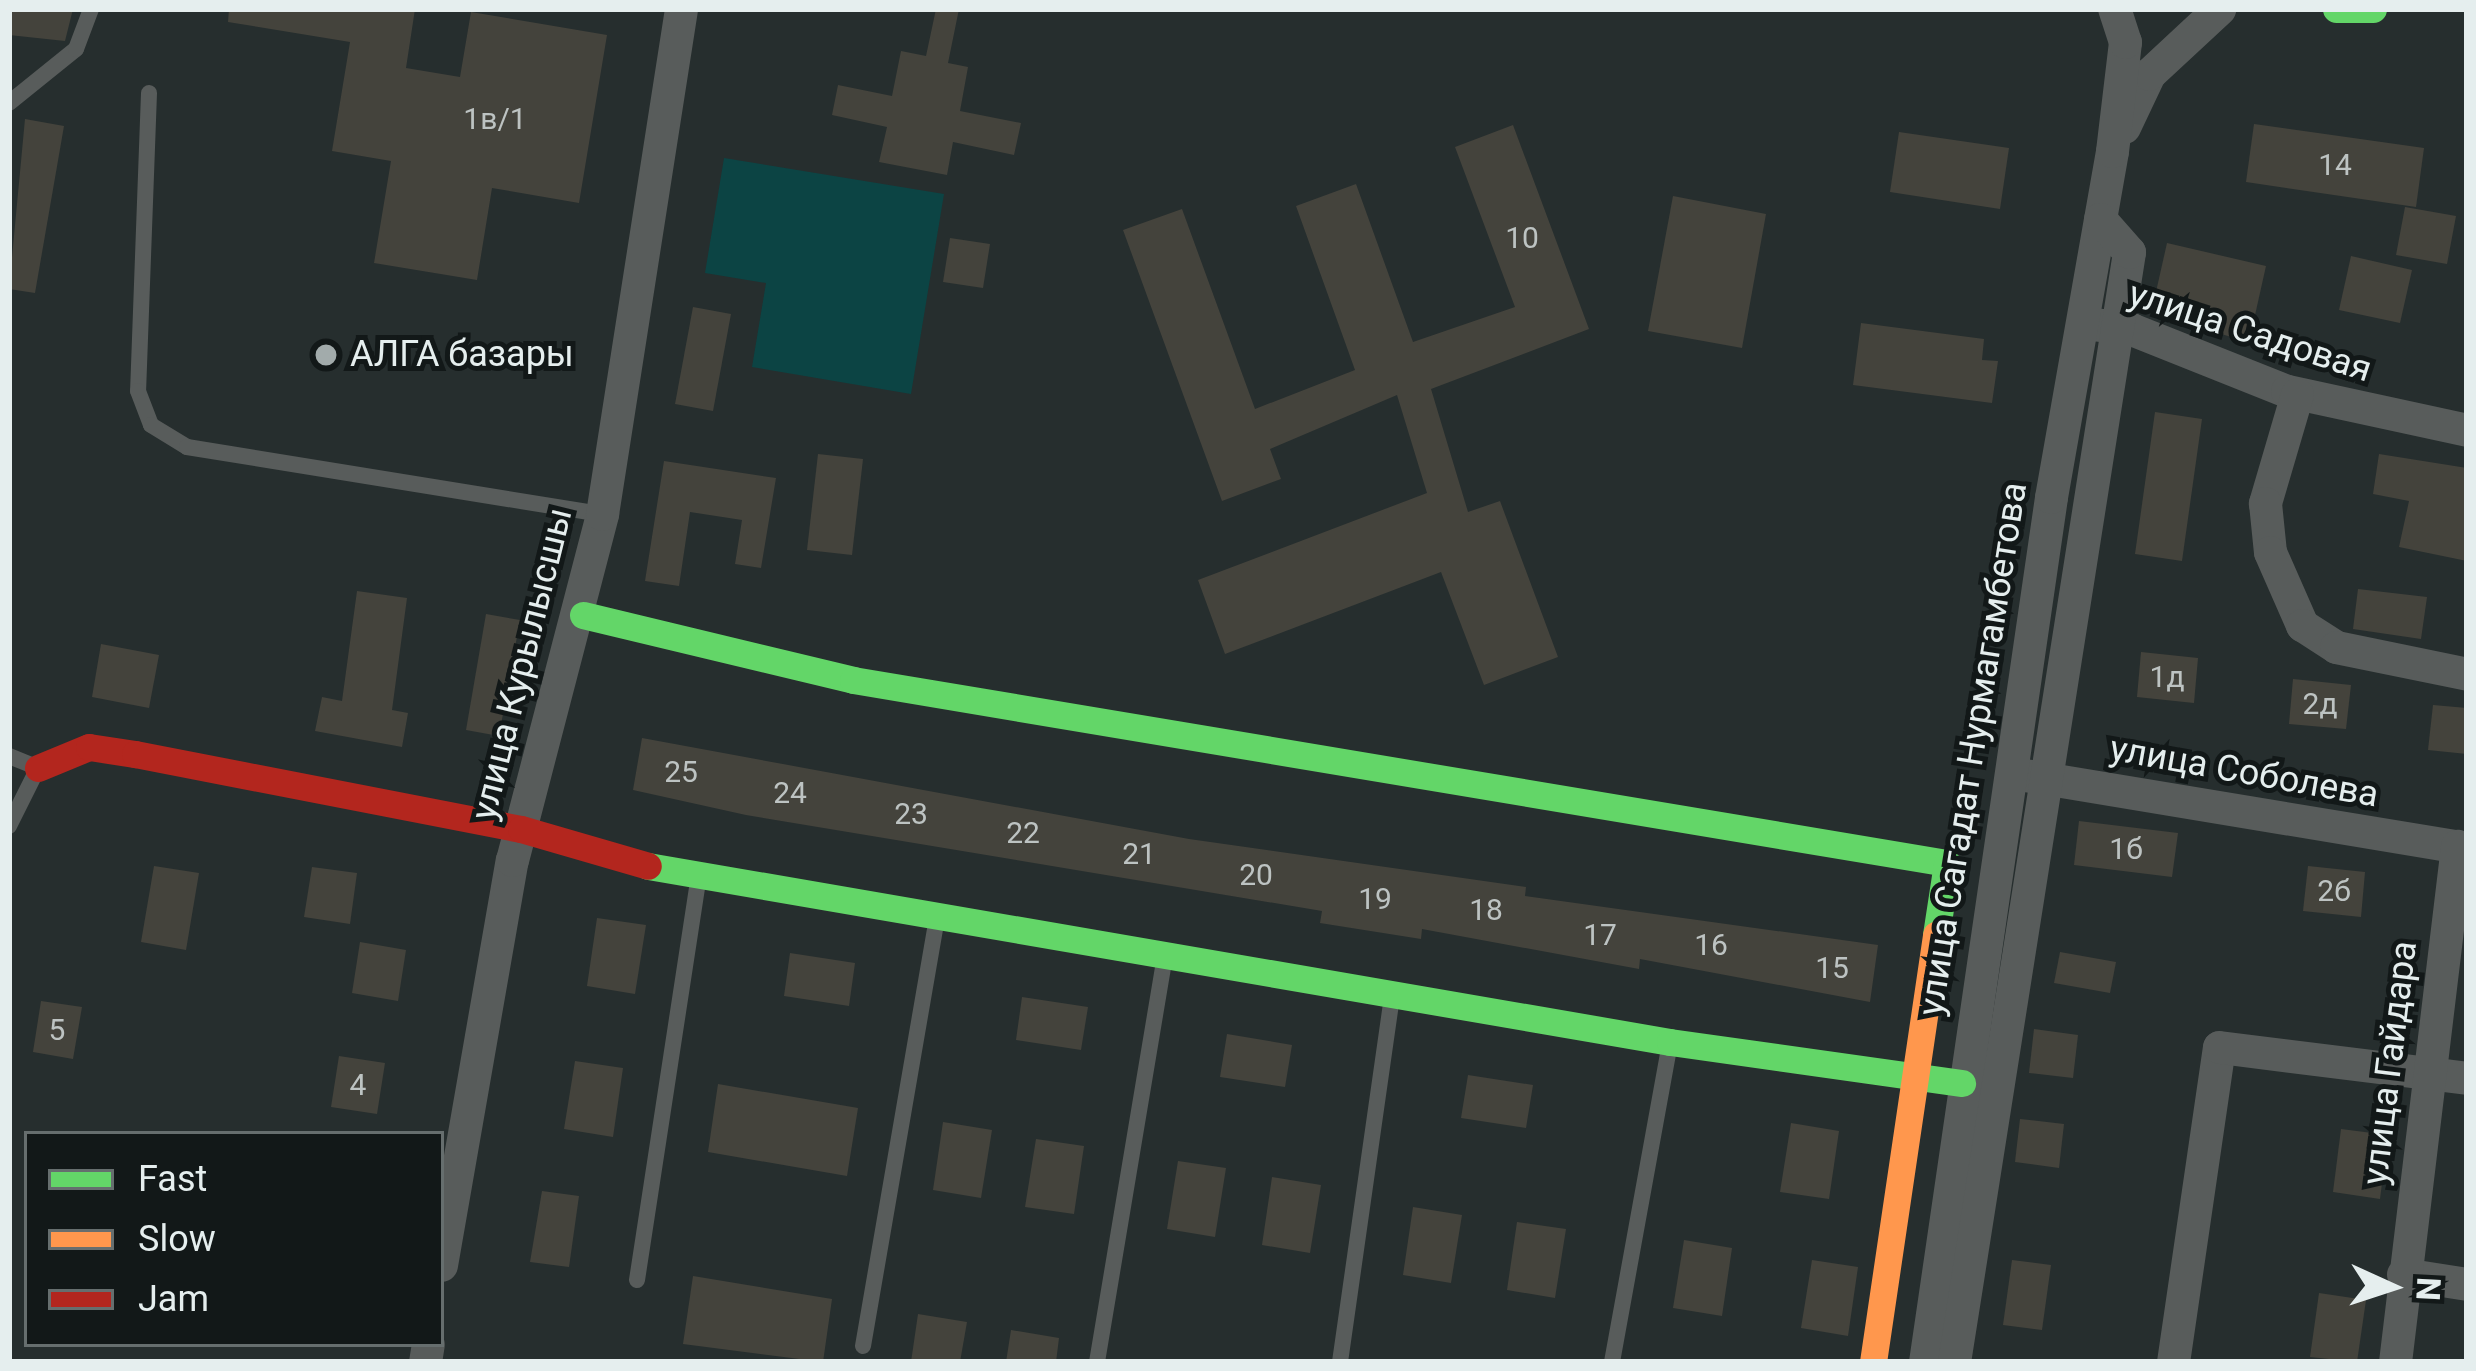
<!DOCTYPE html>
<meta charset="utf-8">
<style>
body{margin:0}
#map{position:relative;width:2476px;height:1371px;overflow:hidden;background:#262e2e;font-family:Roboto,sans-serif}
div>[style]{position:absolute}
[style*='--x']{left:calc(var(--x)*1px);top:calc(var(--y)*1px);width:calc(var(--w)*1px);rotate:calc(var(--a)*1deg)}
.green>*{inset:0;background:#0c4444}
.building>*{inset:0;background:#44433c}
.lane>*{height:16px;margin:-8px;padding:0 8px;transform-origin:8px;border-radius:8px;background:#585c5b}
.street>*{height:33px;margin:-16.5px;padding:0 16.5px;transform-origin:16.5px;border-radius:16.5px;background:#585c5b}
.fast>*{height:27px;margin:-13.5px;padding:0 13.5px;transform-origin:13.5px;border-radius:13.5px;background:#63d668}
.slow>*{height:27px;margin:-13.5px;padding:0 13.5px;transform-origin:13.5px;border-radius:13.5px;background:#ff974d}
.jam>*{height:27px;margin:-13.5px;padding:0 13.5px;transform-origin:13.5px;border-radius:13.5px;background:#b3261e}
.dots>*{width:33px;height:33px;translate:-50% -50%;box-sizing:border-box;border:6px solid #121818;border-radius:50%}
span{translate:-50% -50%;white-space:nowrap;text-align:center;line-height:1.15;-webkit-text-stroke:10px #121818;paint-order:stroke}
.number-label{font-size:30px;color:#bdc3c2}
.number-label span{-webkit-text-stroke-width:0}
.street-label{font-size:36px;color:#e5eeee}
.poi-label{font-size:36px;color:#e5eeee}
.left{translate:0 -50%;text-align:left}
.frame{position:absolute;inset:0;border:12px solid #e5eeee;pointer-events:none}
.legend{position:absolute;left:24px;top:1131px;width:420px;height:216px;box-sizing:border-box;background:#121818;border:3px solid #666e6e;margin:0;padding:15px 21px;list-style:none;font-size:36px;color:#e5eeee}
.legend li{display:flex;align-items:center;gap:24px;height:60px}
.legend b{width:60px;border:3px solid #666e6e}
.north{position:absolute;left:2332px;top:1227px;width:120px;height:120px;-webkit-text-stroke:9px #121818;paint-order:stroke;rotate:93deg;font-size:33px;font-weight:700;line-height:48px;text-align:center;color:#e5eeee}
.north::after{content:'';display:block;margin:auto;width:42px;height:54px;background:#e5eeee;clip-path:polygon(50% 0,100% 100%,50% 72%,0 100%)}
</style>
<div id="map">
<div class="green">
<i style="clip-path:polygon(724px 158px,944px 194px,911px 394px,752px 367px,766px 283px,705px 273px)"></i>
</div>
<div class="building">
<i style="clip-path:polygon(9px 9px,73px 9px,65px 41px,9px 35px)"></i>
<i style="clip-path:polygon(229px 9px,415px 9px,406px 68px,460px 77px,471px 12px,607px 35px,579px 203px,492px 188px,477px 280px,374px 263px,391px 161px,332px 151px,350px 42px,228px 22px)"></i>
<i style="clip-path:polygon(936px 9px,959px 9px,948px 63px,968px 67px,960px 111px,1021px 123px,1014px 155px,953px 142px,947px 175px,879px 162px,887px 127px,832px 115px,838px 85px,892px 96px,901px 51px,926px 56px)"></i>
<i style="clip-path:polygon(25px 119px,64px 126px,35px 293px,9px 289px)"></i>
<i style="clip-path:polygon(2254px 124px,2424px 148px,2416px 207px,2246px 182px)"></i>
<i style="clip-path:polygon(1513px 125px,1589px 329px,1431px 389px,1468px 512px,1500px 501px,1558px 657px,1484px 685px,1441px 572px,1225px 654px,1198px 580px,1427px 493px,1397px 395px,1270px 449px,1281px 479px,1222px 501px,1123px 230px,1182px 209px,1255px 409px,1355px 370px,1296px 206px,1356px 184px,1413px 342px,1515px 307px,1455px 147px)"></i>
<i style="clip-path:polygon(1899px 132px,2009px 148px,2000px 209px,1890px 192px)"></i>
<i style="clip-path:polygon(1673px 196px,1766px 214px,1742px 348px,1648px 331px)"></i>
<i style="clip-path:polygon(2405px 207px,2456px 216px,2447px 264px,2396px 255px)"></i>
<i style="clip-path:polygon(950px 238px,990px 244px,983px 288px,943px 282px)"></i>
<i style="clip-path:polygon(2167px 243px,2266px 266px,2249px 342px,2151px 314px)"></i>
<i style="clip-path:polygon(2351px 256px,2412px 270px,2400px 323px,2339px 310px)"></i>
<i style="clip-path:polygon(693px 307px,731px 314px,713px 411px,675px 404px)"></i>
<i style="clip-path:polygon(1861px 323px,1984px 339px,1982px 360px,1998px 361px,1992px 403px,1853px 385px)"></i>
<i style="clip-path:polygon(2155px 412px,2202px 419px,2182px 561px,2135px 554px)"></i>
<i style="clip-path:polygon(818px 454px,863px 459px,852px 555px,807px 550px)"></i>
<i style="clip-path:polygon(2379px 454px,2467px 468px,2467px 561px,2399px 547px,2409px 501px,2373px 494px)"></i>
<i style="clip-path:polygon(664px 461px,776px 478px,761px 568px,735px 564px,742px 520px,690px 512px,679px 586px,645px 581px)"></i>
<i style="clip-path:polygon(2358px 589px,2427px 597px,2421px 639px,2353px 629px)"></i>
<i style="clip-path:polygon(357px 591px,407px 598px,392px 710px,408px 713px,402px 747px,315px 731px,322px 697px,342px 701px)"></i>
<i style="clip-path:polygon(486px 614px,520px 620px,499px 736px,466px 730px)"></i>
<i style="clip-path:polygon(101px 644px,159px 655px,149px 708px,92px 697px)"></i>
<i style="clip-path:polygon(2141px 652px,2198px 658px,2194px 703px,2137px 697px)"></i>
<i style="clip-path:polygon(2293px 679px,2351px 685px,2346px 729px,2289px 724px)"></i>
<i style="clip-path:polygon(2433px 705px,2467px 708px,2467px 754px,2428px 750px)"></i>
<i style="clip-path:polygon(642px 738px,1189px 839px,1526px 887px,1525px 896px,1878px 945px,1870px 1002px,1640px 959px,1639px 969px,1422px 929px,1421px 939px,1320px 923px,1322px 911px,746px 815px,633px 790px)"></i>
<i style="clip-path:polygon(2079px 821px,2178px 833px,2172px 877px,2074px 865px)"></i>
<i style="clip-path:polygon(154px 866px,199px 873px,186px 950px,141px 942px)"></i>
<i style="clip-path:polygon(2308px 866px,2365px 872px,2361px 917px,2303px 911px)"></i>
<i style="clip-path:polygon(312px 867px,357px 873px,350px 924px,304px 917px)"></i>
<i style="clip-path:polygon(597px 918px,646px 925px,635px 994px,587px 986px)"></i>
<i style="clip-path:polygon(360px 942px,406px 950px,398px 1001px,352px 993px)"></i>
<i style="clip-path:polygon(2060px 952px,2116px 962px,2110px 993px,2054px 983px)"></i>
<i style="clip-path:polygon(790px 953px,855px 963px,849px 1006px,784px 996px)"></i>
<i style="clip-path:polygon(1022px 997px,1088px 1007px,1081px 1050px,1016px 1040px)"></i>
<i style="clip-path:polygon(41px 1001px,82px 1007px,73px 1059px,33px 1052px)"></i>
<i style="clip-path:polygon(2034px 1029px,2078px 1035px,2073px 1078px,2029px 1073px)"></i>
<i style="clip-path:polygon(1227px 1034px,1292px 1045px,1285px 1087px,1220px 1077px)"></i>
<i style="clip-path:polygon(339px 1056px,385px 1063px,377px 1114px,331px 1107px)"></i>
<i style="clip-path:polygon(575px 1061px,623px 1068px,613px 1137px,564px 1129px)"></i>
<i style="clip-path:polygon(1468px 1075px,1533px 1085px,1526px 1128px,1461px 1118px)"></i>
<i style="clip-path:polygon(718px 1084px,858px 1108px,847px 1176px,708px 1152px)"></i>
<i style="clip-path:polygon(2020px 1119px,2064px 1124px,2059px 1168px,2015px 1162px)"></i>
<i style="clip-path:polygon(943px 1122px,992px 1130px,981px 1198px,933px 1190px)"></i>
<i style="clip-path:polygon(1791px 1123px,1839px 1131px,1829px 1199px,1780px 1192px)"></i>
<i style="clip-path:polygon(2341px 1129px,2388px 1135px,2380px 1199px,2333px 1192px)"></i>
<i style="clip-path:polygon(1036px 1139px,1084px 1146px,1074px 1214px,1025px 1207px)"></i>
<i style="clip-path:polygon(1178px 1161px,1226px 1168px,1215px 1237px,1167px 1229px)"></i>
<i style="clip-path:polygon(1272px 1177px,1321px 1185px,1310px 1253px,1262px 1245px)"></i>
<i style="clip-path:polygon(542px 1191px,579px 1196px,569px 1267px,530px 1262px)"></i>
<i style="clip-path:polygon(1413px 1207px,1462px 1215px,1451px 1283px,1403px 1275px)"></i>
<i style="clip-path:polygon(1517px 1222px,1566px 1229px,1555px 1298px,1507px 1290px)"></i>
<i style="clip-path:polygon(1684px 1240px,1732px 1248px,1722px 1316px,1673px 1308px)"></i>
<i style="clip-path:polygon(1812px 1260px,1858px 1267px,1848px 1336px,1801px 1328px)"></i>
<i style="clip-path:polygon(2012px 1260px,2051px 1265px,2042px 1330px,2003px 1325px)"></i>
<i style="clip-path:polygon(693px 1276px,832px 1299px,823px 1362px,683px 1344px)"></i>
<i style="clip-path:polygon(2319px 1293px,2366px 1300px,2357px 1362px,2310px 1357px)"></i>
<i style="clip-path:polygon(918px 1314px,967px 1322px,960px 1362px,911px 1362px)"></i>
<i style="clip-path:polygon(1011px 1330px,1059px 1338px,1056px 1362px,1006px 1362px)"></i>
</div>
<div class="lane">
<i style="--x:149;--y:93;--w:298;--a:92.1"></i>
<i style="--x:138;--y:391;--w:36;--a:69"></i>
<i style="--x:151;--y:425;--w:42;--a:31.4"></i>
<i style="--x:187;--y:447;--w:420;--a:9.2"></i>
<i style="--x:9;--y:103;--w:86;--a:-38.9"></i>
<i style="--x:76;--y:49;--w:43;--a:-69.4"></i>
<i style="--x:9;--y:756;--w:31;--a:22"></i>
<i style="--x:38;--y:768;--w:65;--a:116.6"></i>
<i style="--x:637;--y:1280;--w:409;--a:-81.3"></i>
<i style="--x:863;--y:1346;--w:430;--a:-80.2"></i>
<i style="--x:1097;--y:1362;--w:408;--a:-80.5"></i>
<i style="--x:1340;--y:1362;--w:370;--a:-81.9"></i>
<i style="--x:1612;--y:1362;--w:323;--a:-79.7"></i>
</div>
<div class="street">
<i style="--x:2124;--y:127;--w:59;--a:-64.7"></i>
<i style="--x:2149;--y:74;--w:96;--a:-42.9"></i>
<i style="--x:2093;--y:324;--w:38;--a:7"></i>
<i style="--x:2131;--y:329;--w:168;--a:21.7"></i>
<i style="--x:2287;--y:391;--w:184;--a:12.2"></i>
<i style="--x:2297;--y:394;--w:114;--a:106.4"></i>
<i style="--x:2265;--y:503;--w:49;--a:84.2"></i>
<i style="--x:2270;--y:552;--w:80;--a:66.3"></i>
<i style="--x:2302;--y:625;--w:40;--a:32.9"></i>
<i style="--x:2336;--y:647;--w:134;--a:11.6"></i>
<i style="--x:2019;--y:774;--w:454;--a:9.4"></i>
<i style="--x:441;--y:1265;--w:411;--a:-80.1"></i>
<i style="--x:512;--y:860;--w:358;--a:-75.4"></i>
<i style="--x:602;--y:514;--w:511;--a:-81.11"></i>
<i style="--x:2403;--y:1274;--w:65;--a:8.9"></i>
<i style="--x:425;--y:1362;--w:18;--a:-81"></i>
<i style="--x:1925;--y:1362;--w:874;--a:-81.71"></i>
<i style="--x:2051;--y:497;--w:351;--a:-80"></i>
<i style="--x:2112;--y:151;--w:110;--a:-83.2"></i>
<i style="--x:2125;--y:42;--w:35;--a:-108"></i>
<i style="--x:1954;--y:1362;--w:1124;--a:-81.04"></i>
<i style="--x:2129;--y:252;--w:44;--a:-131.3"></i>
<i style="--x:2173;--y:1362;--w:318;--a:-81.7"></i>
<i style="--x:2219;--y:1047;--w:250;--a:7.1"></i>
<i style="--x:2395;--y:1362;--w:520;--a:-83.15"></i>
</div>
<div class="fast">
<i style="--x:2336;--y:9;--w:37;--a:0"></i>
<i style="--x:583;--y:615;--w:278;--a:13.5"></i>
<i style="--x:853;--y:680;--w:1109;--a:9.5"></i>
<i style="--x:1947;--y:863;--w:73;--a:98.7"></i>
<i style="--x:648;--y:866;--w:1037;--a:9.77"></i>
<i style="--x:1670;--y:1042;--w:295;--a:8"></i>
</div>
<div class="slow">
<i style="--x:1873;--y:1362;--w:432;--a:-81.6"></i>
</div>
<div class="jam">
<i style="--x:38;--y:768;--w:55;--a:-22.4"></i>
<i style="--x:89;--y:747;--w:47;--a:8.7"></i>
<i style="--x:135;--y:754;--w:393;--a:11"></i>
<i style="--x:521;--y:829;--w:132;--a:16.2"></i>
</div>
<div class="dots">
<i style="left:326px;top:355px;background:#a2abab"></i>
</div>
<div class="number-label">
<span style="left:495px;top:119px">1в/1</span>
<span style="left:2335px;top:165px">14</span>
<span style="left:1522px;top:238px">10</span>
<span style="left:2167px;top:677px">1д</span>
<span style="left:2320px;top:704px">2д</span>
<span style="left:681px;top:772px">25</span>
<span style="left:790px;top:793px">24</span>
<span style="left:911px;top:814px">23</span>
<span style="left:1023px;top:833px">22</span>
<span style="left:2126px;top:849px">1б</span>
<span style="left:1139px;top:854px">21</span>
<span style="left:1256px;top:875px">20</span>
<span style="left:2334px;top:891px">2б</span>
<span style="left:1375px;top:899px">19</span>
<span style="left:1486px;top:910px">18</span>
<span style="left:1600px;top:935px">17</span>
<span style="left:1711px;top:945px">16</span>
<span style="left:1832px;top:968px">15</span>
<span style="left:57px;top:1030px">5</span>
<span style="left:358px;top:1085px">4</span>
</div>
<div class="street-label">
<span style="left:2250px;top:332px;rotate:18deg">улица Садовая</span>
<span style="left:522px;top:664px;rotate:-76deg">улица Курылысшы</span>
<span style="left:1973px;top:749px;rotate:-81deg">улица Сагадат Нурмагамбетова</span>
<span style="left:2244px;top:772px;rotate:10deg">улица Соболева</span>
<span style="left:2390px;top:1063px;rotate:-83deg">улица Гайдара</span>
</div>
<div class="poi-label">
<span class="left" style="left:350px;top:355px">АЛГА базары</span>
</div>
<div class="frame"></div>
<ul class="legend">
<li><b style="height:15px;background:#63d668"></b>Fast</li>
<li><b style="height:15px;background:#ff974d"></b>Slow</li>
<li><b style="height:15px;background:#b3261e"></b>Jam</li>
</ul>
<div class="north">N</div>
</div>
